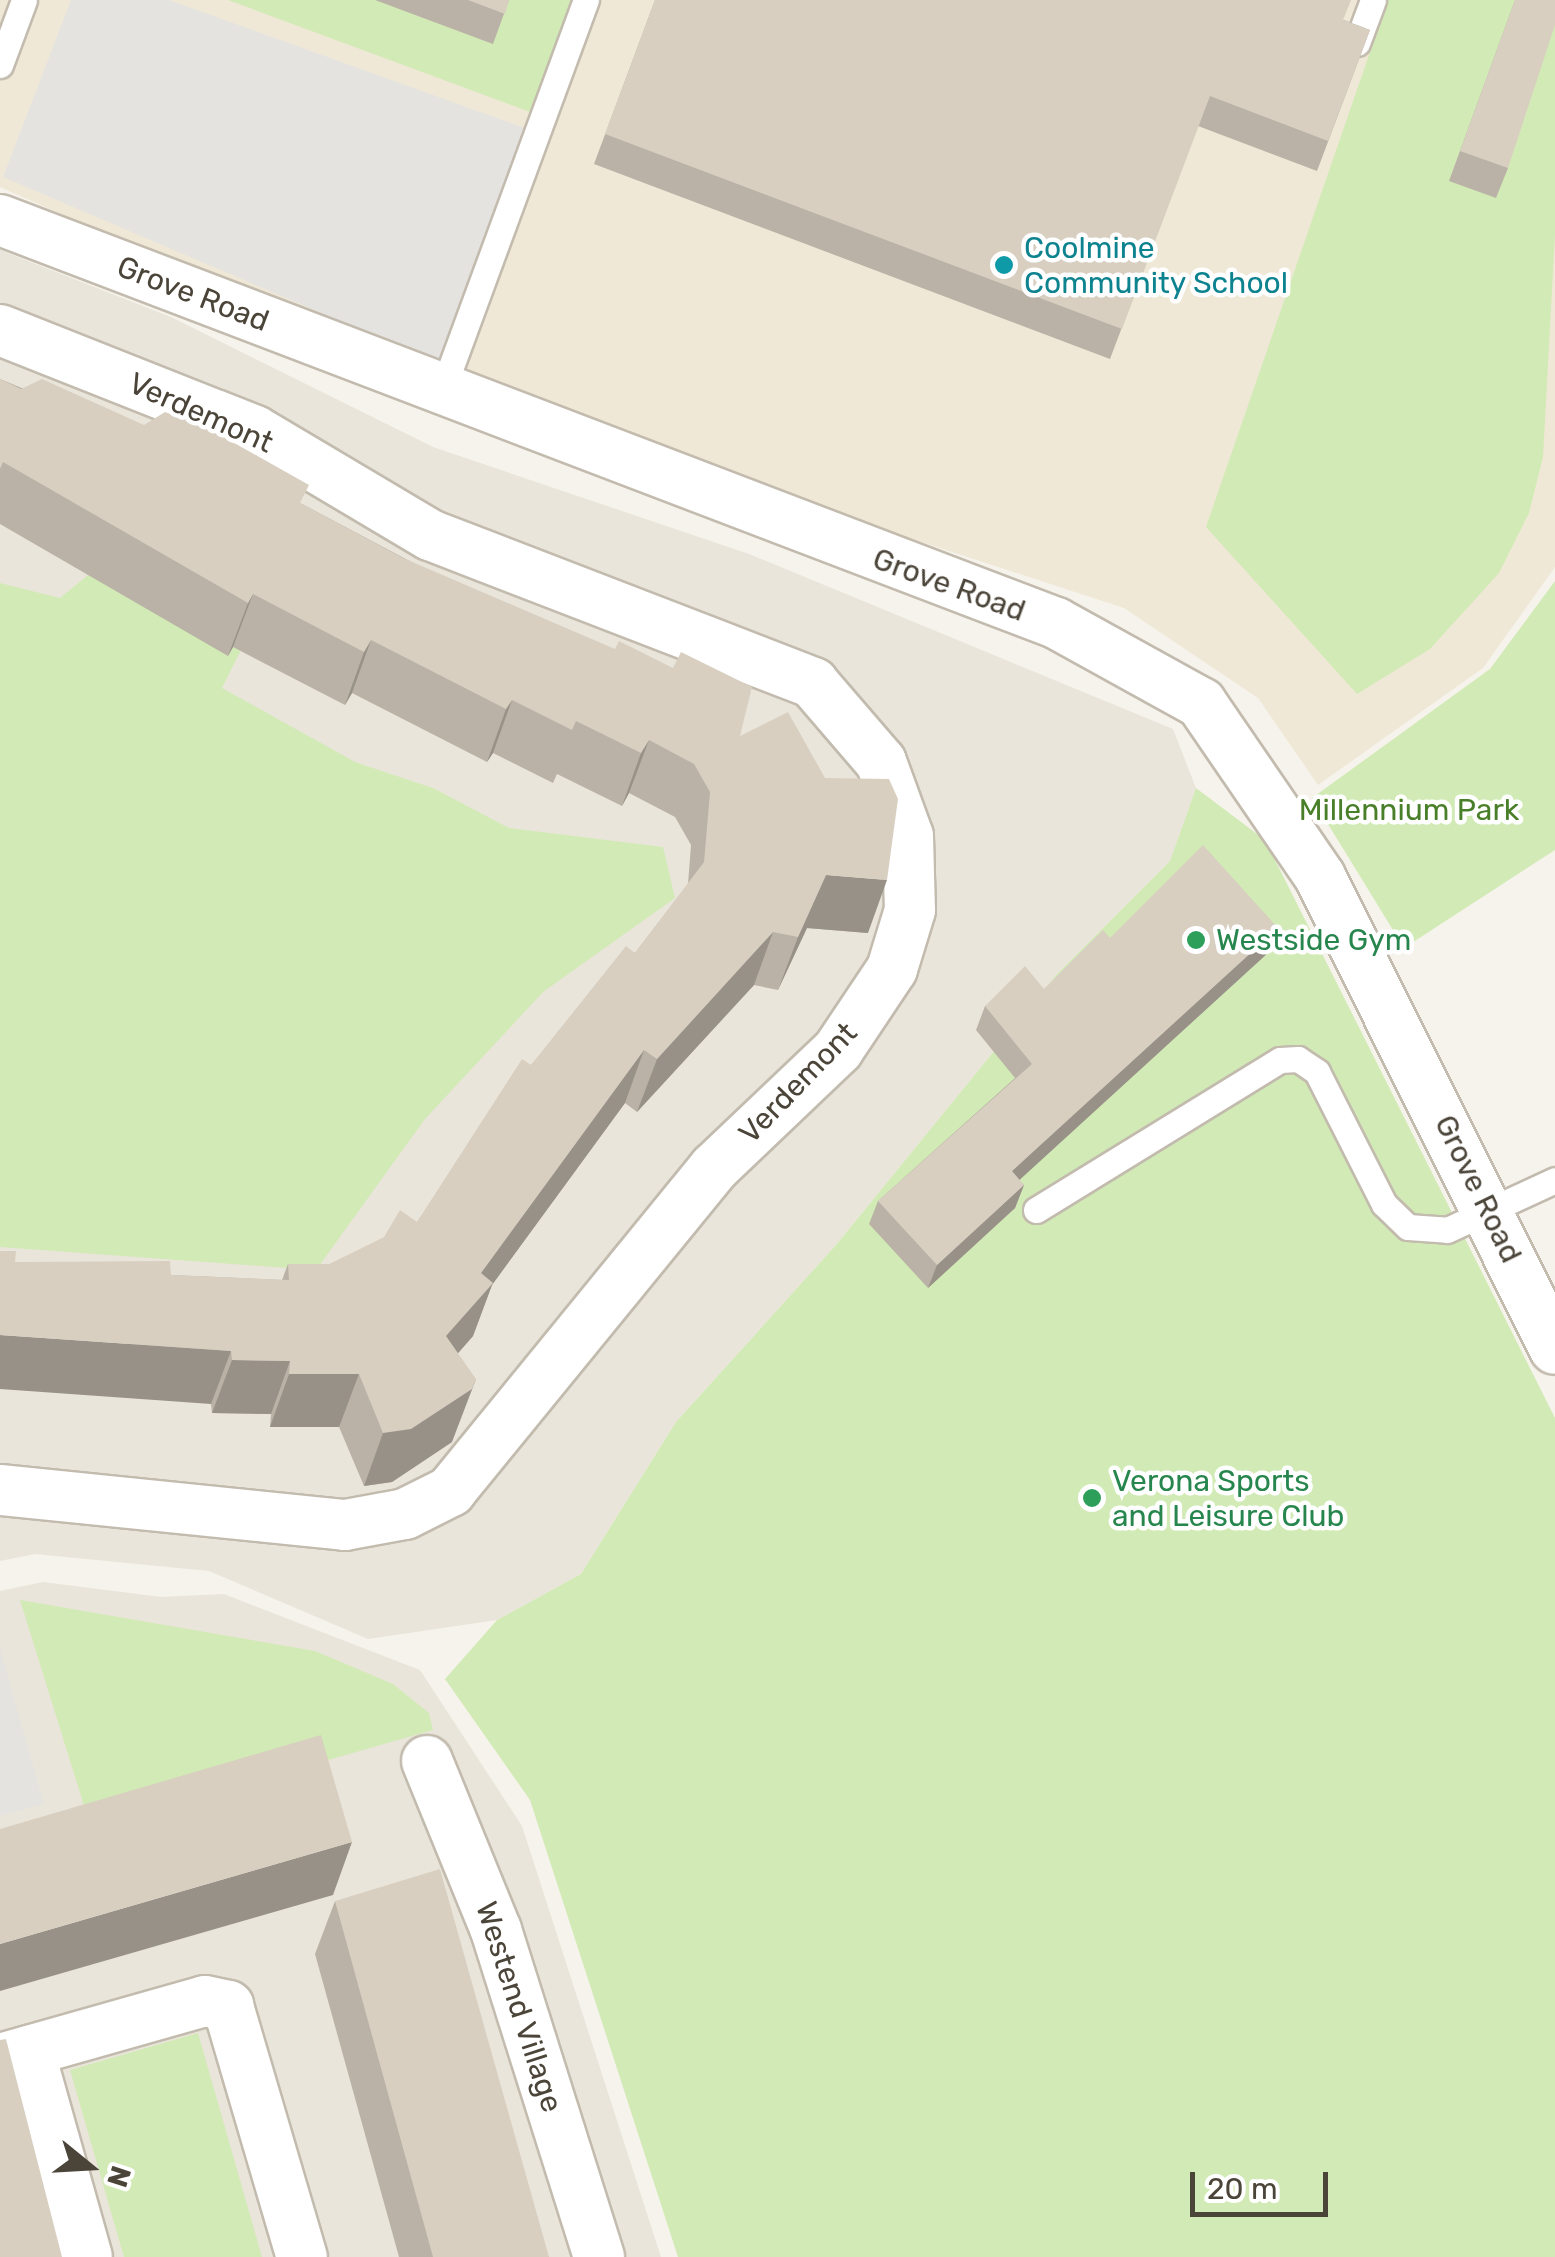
<!DOCTYPE html>
<style>
body{margin:0}
#map{position:relative;width:1555px;height:2257px;overflow:hidden;background:#f6f3ec;font-family:Rubik,sans-serif}
div>[style]{position:absolute}
[style*='--x']{left:calc(var(--x)*1px);top:calc(var(--y)*1px);width:calc(var(--w)*1px);rotate:calc(var(--a)*1deg)}
.residential>*{inset:0;background:#eae5da}
.education>*{inset:0;background:#efe8d6}
.green>*{inset:0;background:#d2eab5}
.parking>*{inset:0;background:#e5e3e0}
.roads{filter:drop-shadow(2px 0 #c2bbae) drop-shadow(-2px 0 #c2bbae) drop-shadow(0 2px #c2bbae) drop-shadow(0 -2px #c2bbae)}
.lane>*{height:25px;margin:-12.5px;padding:0 12.5px;transform-origin:12.5px;border-radius:12.5px;background:#fff}
.street>*{height:50px;margin:-25px;padding:0 25px;transform-origin:25px;border-radius:25px;background:#fff}
.wall>*{inset:0;background:#bab2a6}
.shaded-wall>*{inset:0;background:#979187}
.building>*{inset:0;background:#d8cfc1}
.dots>*{width:28px;height:28px;translate:-50% -50%;box-sizing:border-box;border:5px solid #fff;border-radius:50%}
span{translate:-50% -50%;white-space:nowrap;text-align:center;line-height:1.15;-webkit-text-stroke:9px #fff;paint-order:stroke}
.culture-label{font-size:30px;color:#0d838f}
.left{translate:0 -50%;text-align:left}
.street-label{font-size:30px;color:#4b4439}
.park-label{font-size:30px;color:#4a7f2a}
.leisure-label{font-size:30px;color:#27864d}
.north{position:absolute;left:40px;top:2117px;width:100px;height:100px;-webkit-text-stroke:8px #fff;paint-order:stroke;rotate:108deg;font-size:28px;font-weight:700;line-height:40px;text-align:center;color:#4b4439}
.north::after{content:'';display:block;margin:auto;width:35px;height:45px;background:#4b4439;clip-path:polygon(50% 0,100% 100%,50% 72%,0 100%)}
.scale{position:absolute;left:1190px;top:2172px;width:138px;height:45px;box-sizing:border-box;border:5px solid #4b4439;border-top:0;padding-left:12px;font-size:30px;line-height:35px;white-space:nowrap;color:#4b4439;-webkit-text-stroke:8px #fff;paint-order:stroke}
</style>
<div id="map">
<div class="residential">
<i style="clip-path:polygon(0 250px,171px 317px,433px 447px,749px 554px,1173px 729px,1196px 788px,1170px 861px,1057px 974px,836px 1245px,676px 1422px,581px 1574px,497px 1620px,368px 1639px,209px 1571px,35px 1554px,0 1561px)"></i>
<i style="clip-path:polygon(43px 1582px,161px 1597px,224px 1594px,420px 1670px,522px 1826px,661px 2257px,0 2257px,0 1591px)"></i>
</div>
<div class="education">
<i style="clip-path:polygon(0 0,1555px 0,1555px 567px,1483px 668px,1318px 785px,1258px 698px,1124px 608px,464px 393px,0 187px)"></i>
</div>
<div class="green">
<i style="clip-path:polygon(228px 0,575px 0,533px 113px)"></i>
<i style="clip-path:polygon(1388px 0,1555px 0,1555px 234px,1543px 457px,1529px 513px,1499px 573px,1430px 649px,1357px 694px,1206px 527px)"></i>
<i style="clip-path:polygon(99px 566px,245px 642px,222px 688px,355px 762px,433px 788px,509px 828px,663px 847px,675px 898px,543px 992px,425px 1119px,316px 1270px,0 1247px,0 583px,60px 598px)"></i>
<i style="clip-path:polygon(1555px 581px,1555px 850px,1404px 948px,1312px 798px,1490px 669px)"></i>
<i style="clip-path:polygon(1196px 788px,1265px 840px,1555px 1418px,1555px 2257px,678px 2257px,530px 1800px,445px 1679px,497px 1620px,581px 1574px,676px 1422px,836px 1245px,1057px 974px,1170px 861px)"></i>
<i style="clip-path:polygon(20px 1600px,315px 1651px,393px 1684px,429px 1713px,433px 1730px,91px 1828px)"></i>
<i style="clip-path:polygon(198px 2033px,262px 2257px,124px 2257px,70px 2070px)"></i>
</div>
<div class="parking">
<i style="clip-path:polygon(71px 0,169px 0,530px 130px,443px 365px,3px 177px)"></i>
<i style="clip-path:polygon(0 1649px,44px 1804px,0 1816px)"></i>
</div>
<div class="roads">
<div class="lane">
<i style="--x:1357;--y:43;--w:46;--a:-69.6"></i>
<i style="--x:0;--y:65;--w:69;--a:-69.7"></i>
<i style="--x:442;--y:391;--w:417;--a:-69.8"></i>
<i style="--x:1036;--y:1210;--w:286;--a:-31.6"></i>
<i style="--x:1280;--y:1060;--w:18;--a:-3"></i>
<i style="--x:1298;--y:1059;--w:23;--a:34"></i>
<i style="--x:1317;--y:1072;--w:148;--a:63.1"></i>
<i style="--x:1384;--y:1204;--w:33;--a:44"></i>
<i style="--x:1408;--y:1227;--w:39;--a:4"></i>
<i style="--x:1447;--y:1230;--w:119;--a:-24.8"></i>
</div>
<div class="street">
<i style="--x:0;--y:220;--w:1130;--a:20.89"></i>
<i style="--x:1056;--y:623;--w:166;--a:28.9"></i>
<i style="--x:1201;--y:703;--w:211;--a:55.6"></i>
<i style="--x:1320;--y:877;--w:527;--a:63.53"></i>
<i style="--x:0;--y:330;--w:274;--a:21.6"></i>
<i style="--x:255;--y:431;--w:204;--a:30.7"></i>
<i style="--x:430;--y:535;--w:411;--a:21.1"></i>
<i style="--x:813;--y:683;--w:104;--a:49.3"></i>
<i style="--x:881;--y:762;--w:79;--a:70"></i>
<i style="--x:908;--y:836;--w:74;--a:88.5"></i>
<i style="--x:910;--y:910;--w:62;--a:107"></i>
<i style="--x:892;--y:969;--w:97;--a:123.7"></i>
<i style="--x:838;--y:1050;--w:171;--a:136.4"></i>
<i style="--x:714;--y:1168;--w:417;--a:129.2"></i>
<i style="--x:451;--y:1491;--w:51;--a:153.4"></i>
<i style="--x:405;--y:1514;--w:61;--a:169.6"></i>
<i style="--x:345;--y:1525;--w:347;--a:-174.2"></i>
<i style="--x:427;--y:1761;--w:183;--a:67.8"></i>
<i style="--x:496;--y:1930;--w:343;--a:72.5"></i>
<i style="--x:29;--y:2051;--w:214;--a:74.3"></i>
<i style="--x:0;--y:2059;--w:213;--a:-15.8"></i>
<i style="--x:205;--y:2001;--w:24;--a:12"></i>
<i style="--x:228;--y:2006;--w:262;--a:73.6"></i>
</div>
</div>
<div class="wall">
<i style="clip-path:polygon(375px 0,509px 0,493px 44px)"></i>
<i style="clip-path:polygon(655px 0,1344px 20px,1370px 30px,1317px 171px,1198px 126px,1110px 359px,594px 164px)"></i>
<i style="clip-path:polygon(1515px 0,1508px 168px,1496px 198px,1449px 181px)"></i>
<i style="clip-path:polygon(0 379px,302px 504px,740px 736px,868px 933px,807px 928px,778px 990px,754px 985px,637px 1112px,625px 1103px,492px 1285px,473px 1336px,458px 1353px,452px 1442px,392px 1482px,364px 1486px,339px 1427px,270px 1427px,271px 1414px,212px 1413px,211px 1404px,15px 1262px,171px 1275px,282px 1280px,288px 1264px,330px 1264px,417px 1222px,531px 1065px,635px 953px,688px 884px,691px 845px,675px 817px,629px 793px,622px 806px,557px 774px,553px 783px,493px 753px,487px 762px,352px 693px,345px 705px,233px 647px,228px 656px,0 524px)"></i>
<i style="clip-path:polygon(1278px 928px,1270px 951px,1019px 1180px,1024px 1185px,1015px 1208px,928px 1288px,869px 1224px,878px 1201px,1015px 1078px,976px 1030px,985px 1006px,1044px 989px,1110px 938px)"></i>
<i style="clip-path:polygon(335px 1901px,549px 2257px,399px 2257px,315px 1954px)"></i>
</div>
<div class="shaded-wall">
<i style="clip-path:polygon(253px 594px,233px 647px,228px 656px,248px 603px)"></i>
<i style="clip-path:polygon(371px 640px,352px 693px,345px 705px,364px 652px)"></i>
<i style="clip-path:polygon(512px 700px,493px 753px,487px 762px,506px 709px)"></i>
<i style="clip-path:polygon(649px 740px,629px 793px,622px 806px,641px 753px)"></i>
<i style="clip-path:polygon(826px 875px,887px 880px,868px 933px,807px 928px,778px 990px,798px 937px)"></i>
<i style="clip-path:polygon(1278px 928px,1270px 951px,1003px 1195px,1012px 1171px)"></i>
<i style="clip-path:polygon(773px 932px,754px 985px,637px 1112px,657px 1059px)"></i>
<i style="clip-path:polygon(644px 1050px,625px 1103px,492px 1285px,473px 1336px,427px 1389px,446px 1336px,481px 1273px)"></i>
<i style="clip-path:polygon(1024px 1185px,1015px 1208px,928px 1288px,937px 1265px)"></i>
<i style="clip-path:polygon(0 1335px,231px 1351px,211px 1404px,0 1389px)"></i>
<i style="clip-path:polygon(232px 1360px,290px 1361px,271px 1414px,212px 1413px)"></i>
<i style="clip-path:polygon(289px 1374px,359px 1374px,339px 1427px,270px 1427px)"></i>
<i style="clip-path:polygon(476px 1379px,452px 1442px,392px 1482px,364px 1486px,383px 1433px)"></i>
<i style="clip-path:polygon(352px 1842px,333px 1895px,0 1991px,0 1944px)"></i>
</div>
<div class="building">
<i style="clip-path:polygon(468px 0,509px 0,505px 14px)"></i>
<i style="clip-path:polygon(655px 0,1351px 0,1343px 20px,1370px 30px,1328px 141px,1210px 96px,1122px 329px,605px 134px)"></i>
<i style="clip-path:polygon(1515px 0,1555px 0,1555px 25px,1508px 168px,1460px 151px)"></i>
<i style="clip-path:polygon(0 379px,21px 389px,42px 379px,144px 425px,165px 412px,206px 427px,309px 485px,300px 503px,403px 558px,615px 649px,619px 641px,673px 668px,681px 652px,752px 687px,740px 736px,788px 712px,825px 778px,889px 779px,898px 799px,887px 880px,826px 875px,798px 937px,773px 932px,657px 1059px,644px 1050px,481px 1273px,493px 1283px,446px 1336px,476px 1379px,472px 1389px,411px 1429px,383px 1433px,359px 1374px,289px 1374px,290px 1361px,232px 1360px,231px 1351px,0 1335px,0 1251px,16px 1251px,15px 1262px,170px 1261px,171px 1275px,289px 1280px,288px 1264px,330px 1264px,384px 1237px,400px 1210px,417px 1222px,522px 1059px,531px 1065px,626px 946px,635px 953px,704px 862px,710px 792px,694px 764px,649px 740px,641px 753px,576px 721px,572px 730px,512px 700px,506px 709px,371px 640px,364px 652px,253px 594px,248px 603px,3px 462px,0 469px)"></i>
<i style="clip-path:polygon(1203px 845px,1278px 928px,1012px 1171px,1024px 1185px,937px 1265px,878px 1201px,1032px 1064px,985px 1006px,1025px 966px,1044px 989px,1103px 930px,1110px 938px)"></i>
<i style="clip-path:polygon(321px 1735px,352px 1842px,0 1944px,0 1829px)"></i>
<i style="clip-path:polygon(440px 1869px,549px 2257px,433px 2257px,335px 1901px)"></i>
<i style="clip-path:polygon(6px 2039px,62px 2257px,0 2257px,0 2040px)"></i>
</div>
<div class="dots">
<i style="left:1004px;top:265px;background:#0f9aa8"></i>
<i style="left:1196px;top:940px;background:#2e9e5b"></i>
<i style="left:1092px;top:1498px;background:#2e9e5b"></i>
</div>
<div class="culture-label">
<span class="left" style="left:1024px;top:265px">Coolmine<br>Community School</span>
</div>
<div class="street-label">
<span style="left:193px;top:294px;rotate:21deg">Grove Road</span>
<span style="left:201px;top:413px;rotate:24deg">Verdemont</span>
<span style="left:949px;top:585px;rotate:20deg">Grove Road</span>
<span style="left:798px;top:1083px;rotate:-46deg">Verdemont</span>
<span style="left:1478px;top:1189px;rotate:64deg">Grove Road</span>
<span style="left:519px;top:2007px;rotate:72deg">Westend Village</span>
</div>
<div class="park-label">
<span style="left:1409px;top:810px">Millennium Park</span>
</div>
<div class="leisure-label">
<span class="left" style="left:1216px;top:940px">Westside Gym</span>
<span class="left" style="left:1112px;top:1498px">Verona Sports<br>and Leisure Club</span>
</div>
<div class="north">N</div>
<div class="scale">20 m</div>
</div>
